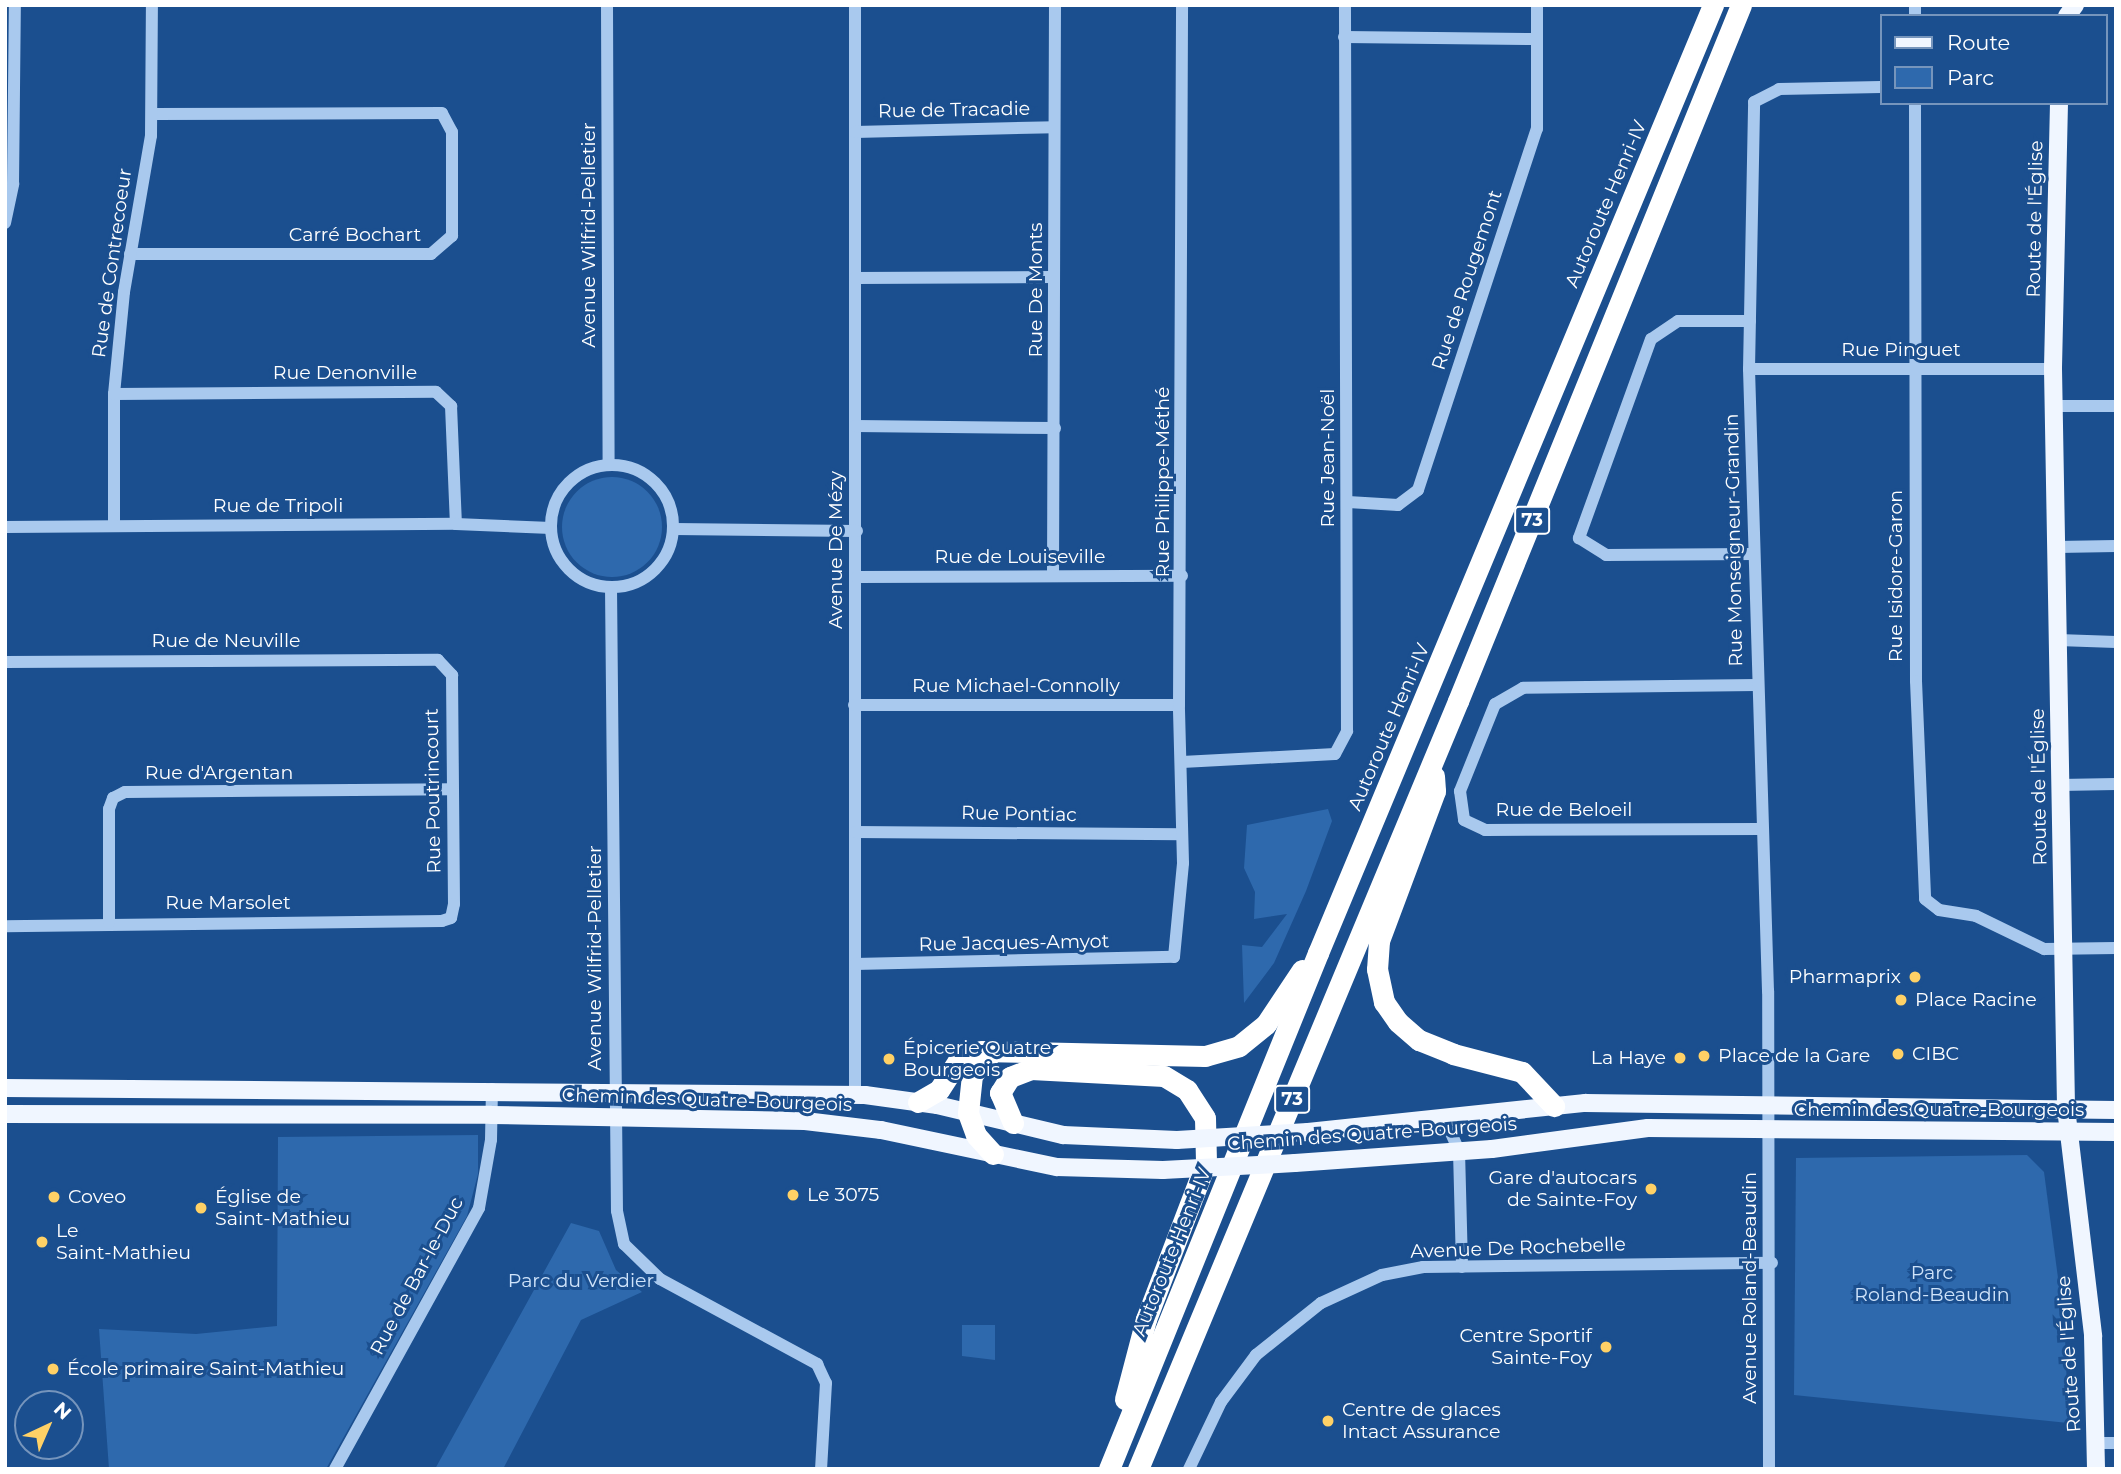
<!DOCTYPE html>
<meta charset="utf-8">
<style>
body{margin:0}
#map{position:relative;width:2121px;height:1474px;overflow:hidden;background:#1b4f8f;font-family:Montserrat,sans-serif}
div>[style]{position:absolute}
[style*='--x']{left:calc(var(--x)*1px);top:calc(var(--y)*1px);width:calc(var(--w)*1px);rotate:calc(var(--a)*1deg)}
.green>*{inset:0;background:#2e69ad}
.round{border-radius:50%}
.minor>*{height:12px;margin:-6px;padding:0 6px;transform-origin:6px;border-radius:6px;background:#a9c9ee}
.minor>.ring{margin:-6px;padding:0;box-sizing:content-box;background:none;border:12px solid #a9c9ee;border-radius:50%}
.major>*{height:18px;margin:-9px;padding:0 9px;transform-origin:9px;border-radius:9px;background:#f0f6ff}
.highway>*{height:21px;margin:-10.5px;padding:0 10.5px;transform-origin:10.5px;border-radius:10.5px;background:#fff}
.major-bridge>*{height:18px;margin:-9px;padding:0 9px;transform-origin:9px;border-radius:9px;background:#f0f6ff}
.dots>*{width:19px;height:19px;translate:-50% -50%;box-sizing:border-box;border:4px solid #1b4f8f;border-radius:50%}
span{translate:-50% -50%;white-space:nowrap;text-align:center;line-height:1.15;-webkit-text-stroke:6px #1b4f8f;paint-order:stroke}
.shield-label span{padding:2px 5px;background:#1b4f8f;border:2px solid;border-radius:5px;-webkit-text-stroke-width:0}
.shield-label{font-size:18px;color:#fff;font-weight:700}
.street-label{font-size:19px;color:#fff}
.poi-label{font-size:19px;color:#fff}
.right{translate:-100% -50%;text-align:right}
.left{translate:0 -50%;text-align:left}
.park-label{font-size:19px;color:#cfe3fa}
.frame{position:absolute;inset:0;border:7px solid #fff;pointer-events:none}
.legend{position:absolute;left:1880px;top:14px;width:228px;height:91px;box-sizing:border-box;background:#1b4f8f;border:2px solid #7695bc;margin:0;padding:9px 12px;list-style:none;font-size:21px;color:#fff}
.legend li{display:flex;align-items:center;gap:14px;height:35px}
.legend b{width:35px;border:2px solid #7695bc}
.north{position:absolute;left:14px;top:1390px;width:70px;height:70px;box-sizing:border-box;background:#1b4f8f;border:2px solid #7695bc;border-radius:50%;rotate:44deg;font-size:19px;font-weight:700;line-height:28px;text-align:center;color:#fff}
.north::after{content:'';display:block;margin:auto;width:24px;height:32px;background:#ffd166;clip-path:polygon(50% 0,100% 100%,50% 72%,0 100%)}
</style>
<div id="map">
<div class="green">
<i class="round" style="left:562px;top:477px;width:100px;height:100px"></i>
<i style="clip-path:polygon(1328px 809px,1332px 821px,1306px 891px,1274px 963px,1244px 1003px,1242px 945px,1262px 947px,1287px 914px,1254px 919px,1255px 892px,1244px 868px,1247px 825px)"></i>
<i style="clip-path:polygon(478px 1135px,478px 1174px,467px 1216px,326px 1469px,109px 1469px,99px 1329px,196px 1334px,277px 1326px,278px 1137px)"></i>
<i style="clip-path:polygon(2027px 1155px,2044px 1172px,2065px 1331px,2068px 1423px,1794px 1395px,1796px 1158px)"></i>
<i style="clip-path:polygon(571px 1223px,599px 1231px,616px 1270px,642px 1292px,581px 1320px,503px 1469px,435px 1469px)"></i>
<i style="clip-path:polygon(962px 1325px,995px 1325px,995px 1360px,962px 1356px)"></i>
</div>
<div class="minor">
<i style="--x:607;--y:5;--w:459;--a:89.8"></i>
<i style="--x:855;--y:5;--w:1091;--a:90"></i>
<i style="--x:1915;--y:16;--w:11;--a:-90"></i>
<i style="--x:1344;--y:37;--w:192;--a:0.6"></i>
<i style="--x:1915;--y:103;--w:578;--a:89.9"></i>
<i style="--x:1916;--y:681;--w:218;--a:87.6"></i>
<i style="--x:1925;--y:899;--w:18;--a:38"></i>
<i style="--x:1939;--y:910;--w:37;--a:9"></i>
<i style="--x:1976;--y:916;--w:76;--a:25.9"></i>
<i style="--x:2044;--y:949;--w:72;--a:-0.8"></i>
<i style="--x:855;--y:132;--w:199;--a:-1.4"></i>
<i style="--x:5;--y:223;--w:40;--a:-78"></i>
<i style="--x:13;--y:184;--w:179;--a:-89.4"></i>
<i style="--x:130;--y:254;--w:301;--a:0"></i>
<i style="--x:431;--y:254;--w:28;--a:-41"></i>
<i style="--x:452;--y:236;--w:104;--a:-90"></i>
<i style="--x:452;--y:132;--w:21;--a:-118"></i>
<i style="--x:442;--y:113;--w:289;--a:179.8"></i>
<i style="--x:855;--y:278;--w:197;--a:-0.3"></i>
<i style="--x:1750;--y:321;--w:72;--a:180"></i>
<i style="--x:1678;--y:321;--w:32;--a:146"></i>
<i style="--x:1651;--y:339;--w:212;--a:109.9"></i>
<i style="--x:1579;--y:538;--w:32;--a:32"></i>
<i style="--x:1606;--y:555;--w:147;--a:-0.4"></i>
<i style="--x:1749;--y:369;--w:304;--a:0"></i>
<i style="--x:114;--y:394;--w:322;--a:-0.4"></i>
<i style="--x:436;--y:392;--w:21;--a:43"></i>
<i style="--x:451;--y:406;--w:118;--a:87.6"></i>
<i style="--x:2054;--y:406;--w:62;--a:0"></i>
<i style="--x:855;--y:426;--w:200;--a:0.6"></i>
<i class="ring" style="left:551px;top:465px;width:110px;height:110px"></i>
<i style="--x:1348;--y:502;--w:50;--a:3.4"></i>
<i style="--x:1398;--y:505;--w:25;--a:-37"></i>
<i style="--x:1418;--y:490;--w:380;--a:-71.8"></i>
<i style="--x:1537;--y:129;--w:124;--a:-90"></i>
<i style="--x:114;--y:526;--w:132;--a:-90"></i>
<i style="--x:114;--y:394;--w:102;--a:-84.4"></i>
<i style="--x:124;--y:292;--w:158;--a:-80.2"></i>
<i style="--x:151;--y:136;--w:131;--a:-89.6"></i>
<i style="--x:5;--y:527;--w:451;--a:-0.4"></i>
<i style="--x:456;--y:524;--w:95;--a:2.4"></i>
<i style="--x:674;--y:529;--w:183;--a:0.6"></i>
<i style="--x:2057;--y:547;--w:59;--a:-1"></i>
<i style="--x:1053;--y:576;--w:571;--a:-89.8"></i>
<i style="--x:857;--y:577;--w:325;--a:-0.2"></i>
<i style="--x:611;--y:587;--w:624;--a:89.45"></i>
<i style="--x:617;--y:1211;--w:34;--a:78"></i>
<i style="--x:624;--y:1244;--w:50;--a:44.2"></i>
<i style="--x:660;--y:1279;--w:179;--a:28.4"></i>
<i style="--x:817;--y:1364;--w:21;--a:65"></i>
<i style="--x:826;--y:1383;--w:86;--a:93.3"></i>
<i style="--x:2058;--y:640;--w:58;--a:2"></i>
<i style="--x:5;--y:662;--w:433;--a:-0.3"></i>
<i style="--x:438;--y:660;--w:21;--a:47"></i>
<i style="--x:452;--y:675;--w:229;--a:89.5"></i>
<i style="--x:454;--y:904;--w:14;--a:102"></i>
<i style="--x:451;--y:918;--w:9;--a:162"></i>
<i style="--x:442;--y:921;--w:437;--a:179.3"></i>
<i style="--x:1756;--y:685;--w:233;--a:179.3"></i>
<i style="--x:1523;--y:688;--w:32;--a:150"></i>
<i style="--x:1495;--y:704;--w:94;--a:111.9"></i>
<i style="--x:1460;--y:791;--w:29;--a:82"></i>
<i style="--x:1464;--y:820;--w:23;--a:25"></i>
<i style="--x:1485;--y:830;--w:276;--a:-0.2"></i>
<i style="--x:854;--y:705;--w:325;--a:0"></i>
<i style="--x:1182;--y:762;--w:153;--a:-3"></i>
<i style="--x:1335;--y:754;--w:26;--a:-62"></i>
<i style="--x:1347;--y:731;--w:726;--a:-90.16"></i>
<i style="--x:2060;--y:785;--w:56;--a:-1"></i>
<i style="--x:855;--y:832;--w:327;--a:0.4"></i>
<i style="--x:109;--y:923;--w:114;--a:-90"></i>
<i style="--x:109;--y:809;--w:12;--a:-70"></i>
<i style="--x:113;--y:798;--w:13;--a:-27"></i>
<i style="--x:125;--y:792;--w:327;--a:-0.5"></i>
<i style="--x:855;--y:964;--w:319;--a:-1.3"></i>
<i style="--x:1174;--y:957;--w:94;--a:-84.5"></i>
<i style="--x:1183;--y:863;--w:158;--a:-91.5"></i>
<i style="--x:1179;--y:705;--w:700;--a:-89.75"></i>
<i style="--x:1435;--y:1119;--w:21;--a:41"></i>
<i style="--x:1451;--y:1133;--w:20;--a:66"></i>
<i style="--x:1459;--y:1151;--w:116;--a:88.5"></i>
<i style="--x:2096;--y:1443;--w:20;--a:0"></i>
<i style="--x:335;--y:1469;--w:298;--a:-61.1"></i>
<i style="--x:479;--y:1208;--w:69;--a:-80"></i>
<i style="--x:491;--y:1140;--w:51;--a:-88.9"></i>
<i style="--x:1189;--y:1469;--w:74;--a:-64.5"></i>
<i style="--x:1221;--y:1402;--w:59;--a:-53.3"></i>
<i style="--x:1256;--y:1355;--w:83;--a:-38.7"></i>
<i style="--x:1321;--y:1303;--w:67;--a:-24.7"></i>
<i style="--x:1382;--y:1275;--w:42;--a:-11"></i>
<i style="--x:1423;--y:1267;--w:349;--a:-0.7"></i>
<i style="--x:1769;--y:1469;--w:478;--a:-90.1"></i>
<i style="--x:1768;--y:991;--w:622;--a:-91.75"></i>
<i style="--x:1749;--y:369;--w:267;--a:-88.9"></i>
<i style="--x:1754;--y:102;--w:28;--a:-27"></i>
<i style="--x:1779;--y:89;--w:102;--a:-1.1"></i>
</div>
<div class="major">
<i style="--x:2067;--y:16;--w:14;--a:-54"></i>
<i style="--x:2059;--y:103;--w:266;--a:91.3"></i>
<i style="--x:2053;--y:369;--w:739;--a:88.99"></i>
<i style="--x:2066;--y:1108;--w:230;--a:83.2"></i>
<i style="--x:2093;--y:1336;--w:133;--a:88.7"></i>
<i style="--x:5;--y:1088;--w:860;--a:0.47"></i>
<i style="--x:865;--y:1095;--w:73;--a:7.9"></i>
<i style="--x:937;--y:1105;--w:130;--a:13.4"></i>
<i style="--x:1063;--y:1135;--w:114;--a:2.5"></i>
<i style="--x:5;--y:1114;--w:486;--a:0.1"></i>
<i style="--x:491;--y:1115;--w:314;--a:1.1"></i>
<i style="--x:805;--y:1121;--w:77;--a:6.8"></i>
<i style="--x:881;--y:1130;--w:180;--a:11.9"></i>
<i style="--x:1057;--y:1167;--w:106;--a:1.6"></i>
<i style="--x:1308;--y:1132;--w:279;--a:-6"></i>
<i style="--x:1585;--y:1103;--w:531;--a:0.76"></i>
<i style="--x:1295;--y:1163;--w:197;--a:-4.1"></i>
<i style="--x:1492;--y:1149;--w:157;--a:-7.7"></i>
<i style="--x:1648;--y:1128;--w:468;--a:0.5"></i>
</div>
<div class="highway">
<i style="--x:1434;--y:776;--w:15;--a:86"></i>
<i style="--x:1435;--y:791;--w:160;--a:110.5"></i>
<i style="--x:1379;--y:941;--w:28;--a:94"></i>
<i style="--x:1377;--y:969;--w:34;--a:78"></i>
<i style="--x:1384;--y:1002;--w:24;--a:55"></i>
<i style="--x:1398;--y:1022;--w:28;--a:41"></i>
<i style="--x:1419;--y:1040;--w:37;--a:22"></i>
<i style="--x:1453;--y:1054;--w:71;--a:14.6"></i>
<i style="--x:1522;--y:1072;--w:47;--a:46.7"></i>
<i style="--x:918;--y:1102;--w:24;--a:-30"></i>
<i style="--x:939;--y:1090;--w:35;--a:-57"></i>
<i style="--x:958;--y:1061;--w:25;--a:-23"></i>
<i style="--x:981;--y:1051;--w:224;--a:1.3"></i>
<i style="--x:1205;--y:1056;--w:35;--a:-16"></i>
<i style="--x:1239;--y:1046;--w:35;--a:-39"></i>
<i style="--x:1266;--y:1024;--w:65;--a:-56.3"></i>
<i style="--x:1013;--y:1123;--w:33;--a:-113"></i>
<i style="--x:1000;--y:1093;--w:19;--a:-58"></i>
<i style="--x:1010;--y:1077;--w:22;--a:-21"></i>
<i style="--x:1031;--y:1069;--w:133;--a:3"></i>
<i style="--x:1164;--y:1076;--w:27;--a:31"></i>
<i style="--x:1187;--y:1090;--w:33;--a:57"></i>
<i style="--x:1205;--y:1118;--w:44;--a:88.7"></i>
<i style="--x:1206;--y:1162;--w:168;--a:110.9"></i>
<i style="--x:1146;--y:1319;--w:83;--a:104.7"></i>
<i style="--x:993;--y:1154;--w:25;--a:-132"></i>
<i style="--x:976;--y:1135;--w:23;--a:-110"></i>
<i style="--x:968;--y:1113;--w:38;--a:-84"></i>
<i style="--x:972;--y:1075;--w:33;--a:-49"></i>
<i style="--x:1109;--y:1469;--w:557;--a:-67.95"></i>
<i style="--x:1318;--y:953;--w:1027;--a:-67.38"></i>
<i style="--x:1138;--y:1469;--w:832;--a:-67.38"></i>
<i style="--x:1458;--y:701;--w:751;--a:-67.87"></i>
</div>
<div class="major-bridge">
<i style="--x:1177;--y:1140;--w:131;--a:-3.5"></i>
<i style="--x:1163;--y:1170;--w:132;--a:-3"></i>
</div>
<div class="dots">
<i style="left:1915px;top:977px;background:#ffd166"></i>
<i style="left:1901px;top:1000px;background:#ffd166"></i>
<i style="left:1898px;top:1054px;background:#ffd166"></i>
<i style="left:1704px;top:1056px;background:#ffd166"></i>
<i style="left:1680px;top:1058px;background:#ffd166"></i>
<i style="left:889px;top:1059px;background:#ffd166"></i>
<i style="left:1651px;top:1189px;background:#ffd166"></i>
<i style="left:793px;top:1195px;background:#ffd166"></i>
<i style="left:54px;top:1197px;background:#ffd166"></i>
<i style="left:201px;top:1208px;background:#ffd166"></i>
<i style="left:42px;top:1242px;background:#ffd166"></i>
<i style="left:1606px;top:1347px;background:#ffd166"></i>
<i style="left:53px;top:1369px;background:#ffd166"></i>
<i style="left:1328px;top:1421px;background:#ffd166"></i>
</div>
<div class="shield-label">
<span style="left:1532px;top:520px">73</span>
<span style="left:1292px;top:1099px">73</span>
</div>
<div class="street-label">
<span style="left:954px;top:110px;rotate:-1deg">Rue de Tracadie</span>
<span style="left:1606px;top:204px;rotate:-67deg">Autoroute Henri-IV</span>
<span style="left:2035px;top:219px;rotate:-89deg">Route de l'Église</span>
<span style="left:355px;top:235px">Carré Bochart</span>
<span style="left:589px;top:235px;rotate:-90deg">Avenue Wilfrid-Pelletier</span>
<span style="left:112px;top:263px;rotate:-82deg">Rue de Contrecoeur</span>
<span style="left:1467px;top:280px;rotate:-72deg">Rue de Rougemont</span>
<span style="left:1036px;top:290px;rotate:-90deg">Rue De Monts</span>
<span style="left:1901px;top:350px">Rue Pinguet</span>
<span style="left:345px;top:373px">Rue Denonville</span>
<span style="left:1328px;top:458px;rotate:-90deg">Rue Jean-Noël</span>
<span style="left:1163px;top:482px;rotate:-90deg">Rue Philippe-Méthé</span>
<span style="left:278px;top:506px">Rue de Tripoli</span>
<span style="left:1734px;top:540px;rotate:-91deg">Rue Monseigneur-Grandin</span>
<span style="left:836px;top:550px;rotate:-90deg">Avenue De Mézy</span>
<span style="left:1020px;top:557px">Rue de Louiseville</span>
<span style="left:1896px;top:576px;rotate:-90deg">Rue Isidore-Garon</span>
<span style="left:226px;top:641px">Rue de Neuville</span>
<span style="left:1016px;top:686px">Rue Michael-Connolly</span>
<span style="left:1389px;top:727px;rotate:-67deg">Autoroute Henri-IV</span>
<span style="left:219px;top:773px">Rue d'Argentan</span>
<span style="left:2039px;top:787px;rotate:-91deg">Route de l'Église</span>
<span style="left:433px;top:791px;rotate:-91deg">Rue Poutrincourt</span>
<span style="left:1564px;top:810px">Rue de Beloeil</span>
<span style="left:1019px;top:814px;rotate:1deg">Rue Pontiac</span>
<span style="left:228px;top:903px">Rue Marsolet</span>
<span style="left:1014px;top:943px;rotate:-1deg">Rue Jacques-Amyot</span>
<span style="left:595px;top:958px;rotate:-90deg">Avenue Wilfrid-Pelletier</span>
<span style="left:707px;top:1100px;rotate:2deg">Chemin des Quatre-Bourgeois</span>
<span style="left:1939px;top:1110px">Chemin des Quatre-Bourgeois</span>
<span style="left:1372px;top:1134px;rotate:-4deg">Chemin des Quatre-Bourgeois</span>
<span style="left:1518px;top:1248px;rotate:-2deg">Avenue De Rochebelle</span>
<span style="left:1172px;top:1252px;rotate:-68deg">Autoroute Henri-IV</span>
<span style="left:417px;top:1276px;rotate:-62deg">Rue de Bar-le-Duc</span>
<span style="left:1750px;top:1288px;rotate:-90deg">Avenue Roland-Beaudin</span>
<span style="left:2069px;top:1354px;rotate:-94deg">Route de l'Église</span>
</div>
<div class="poi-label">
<span class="right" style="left:1901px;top:977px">Pharmaprix</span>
<span class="left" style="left:1915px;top:1000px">Place Racine</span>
<span class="left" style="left:903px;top:1059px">Épicerie Quatre<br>Bourgeois</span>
<span class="left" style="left:1912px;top:1054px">CIBC</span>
<span class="left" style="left:1718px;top:1056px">Place de la Gare</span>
<span class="right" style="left:1666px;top:1058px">La Haye</span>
<span class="right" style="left:1637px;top:1189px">Gare d'autocars<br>de Sainte-Foy</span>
<span class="left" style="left:807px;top:1195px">Le 3075</span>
<span class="left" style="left:68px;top:1197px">Coveo</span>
<span class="left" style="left:215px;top:1208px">Église de<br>Saint-Mathieu</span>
<span class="left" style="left:56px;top:1242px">Le<br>Saint-Mathieu</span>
<span class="right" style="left:1592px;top:1347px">Centre Sportif<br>Sainte-Foy</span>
<span class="left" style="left:67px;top:1369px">École primaire Saint-Mathieu</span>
<span class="left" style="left:1342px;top:1421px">Centre de glaces<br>Intact Assurance</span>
</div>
<div class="park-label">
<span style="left:1932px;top:1284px">Parc<br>Roland-Beaudin</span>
<span style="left:581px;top:1281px">Parc du Verdier</span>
</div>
<div class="frame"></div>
<ul class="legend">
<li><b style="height:9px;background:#f0f6ff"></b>Route</li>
<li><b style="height:19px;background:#2e69ad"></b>Parc</li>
</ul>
<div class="north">N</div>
</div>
